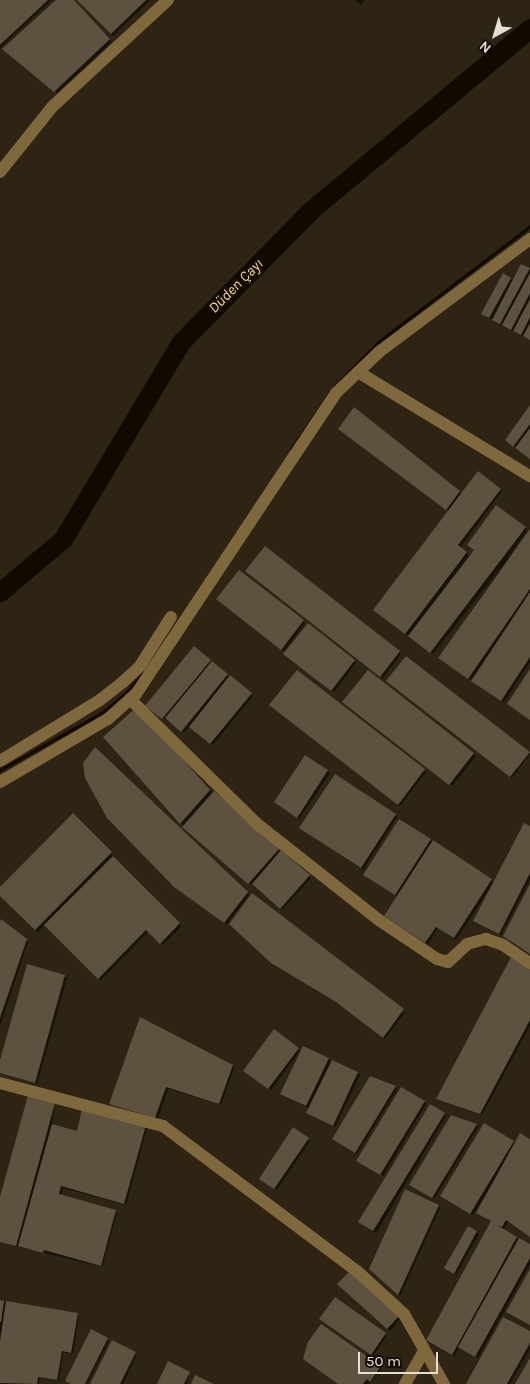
<!DOCTYPE html>
<meta charset="utf-8">
<style>
body{margin:0}
#map{position:relative;width:530px;height:1384px;overflow:hidden;background:#2e2414;font-family:Karla,sans-serif}
div>[style]{position:absolute}
[style*='--x']{left:calc(var(--x)*1px);top:calc(var(--y)*1px);width:calc(var(--w)*1px);rotate:calc(var(--a)*1deg)}
.shadow>*{inset:0;background:#0007}
.stream>*{height:3px;margin:-1.5px;padding:0 1.5px;transform-origin:1.5px;border-radius:1.5px;background:#120900}
.river>*{height:19px;margin:-9.5px;padding:0 9.5px;transform-origin:9.5px;border-radius:9.5px;background:#120900}
.building>*{inset:0;background:#5d5240}
.minor>*{height:12px;margin:-6px;padding:0 6px;transform-origin:6px;border-radius:6px;background:#80683e}
span{translate:-50% -50%;white-space:nowrap;text-align:center;line-height:1.15;-webkit-text-stroke:5px #130e07;paint-order:stroke}
.water-label{font-size:15px;color:#f9d290;font-style:italic}
.north{position:absolute;left:470px;top:10px;width:50px;height:50px;-webkit-text-stroke:4px #130e07;paint-order:stroke;rotate:219deg;font-size:14px;font-weight:700;line-height:20px;text-align:center;color:#e4ded3}
.north::after{content:'';display:block;margin:auto;width:18px;height:22px;background:#e4ded3;clip-path:polygon(50% 0,100% 100%,50% 72%,0 100%)}
.scale{position:absolute;left:358px;top:1352px;width:80px;height:22px;box-sizing:border-box;border:2px solid #e4ded3;border-top:0;padding-left:6px;font-size:15px;line-height:18px;white-space:nowrap;color:#e4ded3;-webkit-text-stroke:4px #130e07;paint-order:stroke}
</style>
<div id="map">
<div class="shadow">
<i style="clip-path:polygon(0 0,52px 0,0 48px)"></i>
<i style="clip-path:polygon(57px 0,72px 0,112px 42px,57px 93px,6px 51px)"></i>
<i style="clip-path:polygon(79px 0,150px 0,113px 36px)"></i>
<i style="clip-path:polygon(355px 0,365px 0,361px 5px)"></i>
<i style="clip-path:polygon(529px 269px,530px 271px,530px 340px,485px 316px,510px 279px,513px 282px)"></i>
<i style="clip-path:polygon(530px 407px,530px 458px,508px 442px)"></i>
<i style="clip-path:polygon(342px 430px,462px 494px,500px 489px,502px 491px,460px 548px,470px 556px,525px 528px,527px 530px,508px 559px,530px 531px,530px 662px,504px 702px,475px 683px,479px 672px,470px 680px,439px 658px,503px 565px,433px 654px,377px 612px,449px 511px)"></i>
<i style="clip-path:polygon(265px 548px,401px 654px,383px 678px,248px 573px)"></i>
<i style="clip-path:polygon(239px 572px,305px 623px,284px 651px,220px 601px)"></i>
<i style="clip-path:polygon(287px 656px,354px 661px,356px 663px,334px 692px)"></i>
<i style="clip-path:polygon(406px 657px,530px 754px,512px 778px,390px 683px)"></i>
<i style="clip-path:polygon(210px 660px,253px 696px,213px 745px,190px 726px,184px 733px,149px 708px)"></i>
<i style="clip-path:polygon(297px 671px,426px 772px,400px 806px,273px 707px)"></i>
<i style="clip-path:polygon(368px 672px,476px 756px,452px 786px,346px 704px)"></i>
<i style="clip-path:polygon(136px 709px,213px 794px,311px 878px,282px 910px,186px 829px,104px 738px)"></i>
<i style="clip-path:polygon(96px 749px,249px 895px,227px 924px,177px 889px)"></i>
<i style="clip-path:polygon(328px 771px,330px 773px,299px 819px,277px 804px)"></i>
<i style="clip-path:polygon(335px 776px,397px 817px,363px 870px,303px 830px)"></i>
<i style="clip-path:polygon(73px 815px,182px 926px,163px 945px,149px 931px,101px 980px,45px 924px,38px 932px,0 894px,0 889px)"></i>
<i style="clip-path:polygon(530px 827px,530px 879px,501px 935px,477px 923px,492px 885px,456px 940px,438px 928px,428px 944px,388px 918px,398px 897px,366px 877px,430px 840px,494px 883px)"></i>
<i style="clip-path:polygon(253px 895px,405px 1012px,385px 1039px,339px 1004px,274px 965px,231px 924px)"></i>
<i style="clip-path:polygon(0 921px,28px 942px,0 1026px)"></i>
<i style="clip-path:polygon(28px 966px,67px 978px,37px 1084px,0 1073px)"></i>
<i style="clip-path:polygon(530px 969px,530px 1026px,482px 1115px,439px 1100px,437px 1098px)"></i>
<i style="clip-path:polygon(298px 1049px,300px 1051px,271px 1090px,247px 1073px)"></i>
<i style="clip-path:polygon(328px 1059px,360px 1075px,335px 1127px,310px 1115px,310px 1109px,281px 1094px)"></i>
<i style="clip-path:polygon(232px 1066px,234px 1068px,221px 1105px,168px 1089px,158px 1119px,111px 1103px)"></i>
<i style="clip-path:polygon(395px 1087px,397px 1089px,357px 1154px,335px 1141px)"></i>
<i style="clip-path:polygon(424px 1102px,426px 1104px,383px 1176px,360px 1162px)"></i>
<i style="clip-path:polygon(55px 1104px,52px 1125px,78px 1132px,83px 1111px,147px 1128px,126px 1205px,63px 1188px,61px 1196px,117px 1213px,102px 1267px,0 1242px,0 1202px)"></i>
<i style="clip-path:polygon(444px 1114px,446px 1116px,376px 1233px,362px 1224px)"></i>
<i style="clip-path:polygon(485px 1124px,515px 1144px,530px 1140px,530px 1237px,508px 1222px,503px 1230px,530px 1245px,530px 1264px,478px 1358px,459px 1347px,454px 1356px,429px 1342px,492px 1222px,478px 1213px,487px 1192px,473px 1215px,444px 1198px)"></i>
<i style="clip-path:polygon(476px 1125px,478px 1127px,434px 1199px,413px 1186px)"></i>
<i style="clip-path:polygon(308px 1139px,310px 1141px,277px 1190px,263px 1181px)"></i>
<i style="clip-path:polygon(438px 1206px,440px 1208px,400px 1296px,370px 1269px)"></i>
<i style="clip-path:polygon(468px 1227px,479px 1234px,456px 1275px,445px 1268px)"></i>
<i style="clip-path:polygon(350px 1272px,400px 1319px,390px 1331px,339px 1284px)"></i>
<i style="clip-path:polygon(0 1302px,79px 1316px,73px 1354px,63px 1352px,59px 1381px,40px 1378px,39px 1384px,0 1384px)"></i>
<i style="clip-path:polygon(323px 1321px,385px 1334px,387px 1336px,373px 1356px)"></i>
<i style="clip-path:polygon(530px 1333px,530px 1349px,510px 1384px,467px 1384px)"></i>
<i style="clip-path:polygon(107px 1339px,109px 1341px,87px 1384px,69px 1383px,67px 1381px)"></i>
<i style="clip-path:polygon(135px 1353px,137px 1355px,123px 1384px,92px 1384px)"></i>
<i style="clip-path:polygon(304px 1359px,380px 1367px,382px 1369px,369px 1384px,339px 1384px)"></i>
<i style="clip-path:polygon(189px 1373px,187px 1384px,158px 1384px)"></i>
</div>
<div class="stream">
<i style="--x:334;--y:387;--w:63;--a:-45.6"></i>
<i style="--x:378;--y:342;--w:191;--a:-37.3"></i>
<i style="--x:291;--y:449;--w:69;--a:-55.6"></i>
<i style="--x:0;--y:770;--w:118;--a:-29.4"></i>
<i style="--x:103;--y:712;--w:33;--a:-40"></i>
<i style="--x:128;--y:691;--w:29;--a:-52"></i>
</div>
<div class="river">
<i style="--x:0;--y:592;--w:82;--a:-40.1"></i>
<i style="--x:63;--y:539;--w:230;--a:-59.1"></i>
<i style="--x:181;--y:342;--w:185;--a:-45.4"></i>
<i style="--x:311;--y:210;--w:285;--a:-39.7"></i>
</div>
<div class="building">
<i style="clip-path:polygon(0 0,48px 0,0 45px)"></i>
<i style="clip-path:polygon(56px 0,74px 0,110px 39px,54px 92px,2px 49px)"></i>
<i style="clip-path:polygon(77px 0,146px 0,111px 34px)"></i>
<i style="clip-path:polygon(521px 264px,530px 268px,500px 324px,492px 320px)"></i>
<i style="clip-path:polygon(503px 273px,511px 278px,489px 318px,481px 314px)"></i>
<i style="clip-path:polygon(530px 273px,530px 293px,511px 330px,502px 325px)"></i>
<i style="clip-path:polygon(530px 299px,530px 317px,521px 335px,513px 331px)"></i>
<i style="clip-path:polygon(530px 323px,530px 340px,523px 336px)"></i>
<i style="clip-path:polygon(530px 405px,530px 424px,513px 447px,505px 440px)"></i>
<i style="clip-path:polygon(354px 407px,460px 491px,446px 510px,338px 429px)"></i>
<i style="clip-path:polygon(530px 428px,530px 459px,515px 448px)"></i>
<i style="clip-path:polygon(478px 471px,501px 489px,458px 545px,467px 552px,405px 634px,373px 610px)"></i>
<i style="clip-path:polygon(496px 505px,526px 527px,430px 653px,408px 636px,474px 550px,467px 545px)"></i>
<i style="clip-path:polygon(530px 529px,530px 589px,468px 679px,438px 658px)"></i>
<i style="clip-path:polygon(265px 546px,400px 651px,380px 677px,245px 571px)"></i>
<i style="clip-path:polygon(239px 570px,304px 620px,281px 650px,216px 599px)"></i>
<i style="clip-path:polygon(530px 592px,530px 657px,501px 701px,471px 681px)"></i>
<i style="clip-path:polygon(308px 623px,355px 660px,331px 691px,283px 654px)"></i>
<i style="clip-path:polygon(194px 646px,211px 660px,162px 719px,145px 706px)"></i>
<i style="clip-path:polygon(406px 656px,530px 752px,510px 777px,386px 681px)"></i>
<i style="clip-path:polygon(212px 661px,228px 674px,181px 732px,165px 718px)"></i>
<i style="clip-path:polygon(530px 669px,530px 720px,507px 704px)"></i>
<i style="clip-path:polygon(297px 670px,425px 769px,398px 805px,269px 705px)"></i>
<i style="clip-path:polygon(368px 670px,474px 753px,449px 785px,342px 702px)"></i>
<i style="clip-path:polygon(230px 675px,252px 693px,210px 744px,189px 727px)"></i>
<i style="clip-path:polygon(137px 707px,210px 790px,180px 824px,103px 737px)"></i>
<i style="clip-path:polygon(95px 747px,248px 892px,224px 923px,174px 887px,107px 818px,85px 778px,83px 763px)"></i>
<i style="clip-path:polygon(305px 755px,328px 770px,297px 818px,274px 802px)"></i>
<i style="clip-path:polygon(335px 774px,396px 814px,361px 868px,299px 828px)"></i>
<i style="clip-path:polygon(214px 791px,280px 848px,248px 884px,182px 827px)"></i>
<i style="clip-path:polygon(73px 813px,112px 852px,35px 930px,0 896px,0 887px)"></i>
<i style="clip-path:polygon(399px 819px,431px 839px,395px 895px,363px 875px)"></i>
<i style="clip-path:polygon(524px 823px,530px 826px,530px 873px,499px 934px,473px 921px)"></i>
<i style="clip-path:polygon(433px 840px,492px 879px,454px 938px,436px 927px,425px 943px,384px 916px)"></i>
<i style="clip-path:polygon(281px 850px,310px 875px,280px 909px,252px 884px)"></i>
<i style="clip-path:polygon(113px 856px,180px 923px,160px 944px,146px 930px,98px 979px,44px 925px)"></i>
<i style="clip-path:polygon(530px 884px,530px 954px,503px 936px)"></i>
<i style="clip-path:polygon(252px 893px,404px 1009px,383px 1038px,336px 1002px,271px 963px,229px 924px)"></i>
<i style="clip-path:polygon(1px 919px,27px 939px,0 1018px,0 922px)"></i>
<i style="clip-path:polygon(511px 957px,530px 967px,530px 1020px,480px 1114px,436px 1099px)"></i>
<i style="clip-path:polygon(27px 964px,65px 975px,35px 1083px,0 1073px,0 1060px)"></i>
<i style="clip-path:polygon(140px 1017px,233px 1065px,219px 1104px,166px 1087px,155px 1118px,109px 1104px)"></i>
<i style="clip-path:polygon(274px 1029px,299px 1048px,268px 1089px,243px 1071px)"></i>
<i style="clip-path:polygon(303px 1046px,329px 1058px,306px 1106px,280px 1094px)"></i>
<i style="clip-path:polygon(332px 1060px,358px 1072px,333px 1126px,306px 1113px)"></i>
<i style="clip-path:polygon(370px 1076px,396px 1086px,355px 1153px,332px 1139px)"></i>
<i style="clip-path:polygon(401px 1087px,425px 1101px,380px 1175px,356px 1161px)"></i>
<i style="clip-path:polygon(28px 1095px,55px 1103px,16px 1246px,0 1242px,0 1197px)"></i>
<i style="clip-path:polygon(430px 1104px,445px 1113px,373px 1231px,358px 1222px)"></i>
<i style="clip-path:polygon(82px 1109px,146px 1125px,124px 1204px,61px 1186px,59px 1194px,116px 1210px,101px 1266px,44px 1250px,43px 1253px,18px 1246px,52px 1124px,77px 1131px)"></i>
<i style="clip-path:polygon(451px 1115px,477px 1124px,432px 1198px,409px 1185px)"></i>
<i style="clip-path:polygon(484px 1123px,514px 1141px,470px 1214px,440px 1196px)"></i>
<i style="clip-path:polygon(293px 1127px,309px 1138px,274px 1189px,259px 1179px)"></i>
<i style="clip-path:polygon(520px 1133px,530px 1139px,530px 1237px,506px 1220px,502px 1227px,497px 1225px,517px 1237px,452px 1355px,426px 1340px,491px 1221px,476px 1213px)"></i>
<i style="clip-path:polygon(405px 1189px,439px 1205px,398px 1295px,369px 1269px)"></i>
<i style="clip-path:polygon(468px 1226px,477px 1231px,454px 1274px,444px 1268px)"></i>
<i style="clip-path:polygon(519px 1238px,530px 1244px,530px 1258px,475px 1357px,458px 1347px)"></i>
<i style="clip-path:polygon(530px 1269px,530px 1325px,506px 1312px)"></i>
<i style="clip-path:polygon(350px 1271px,399px 1316px,387px 1329px,337px 1284px)"></i>
<i style="clip-path:polygon(335px 1297px,386px 1333px,371px 1355px,319px 1319px)"></i>
<i style="clip-path:polygon(0 1300px,4px 1301px,1px 1322px,0 1322px)"></i>
<i style="clip-path:polygon(6px 1301px,78px 1313px,71px 1353px,62px 1351px,57px 1380px,38px 1377px,37px 1384px,0 1383px,0 1341px)"></i>
<i style="clip-path:polygon(503px 1317px,530px 1331px,530px 1343px,507px 1384px,466px 1384px)"></i>
<i style="clip-path:polygon(321px 1324px,381px 1366px,370px 1382px,367px 1379px,363px 1384px,338px 1384px,303px 1359px,308px 1342px)"></i>
<i style="clip-path:polygon(91px 1329px,108px 1338px,85px 1384px,71px 1384px,65px 1381px)"></i>
<i style="clip-path:polygon(112px 1340px,136px 1352px,120px 1384px,90px 1384px)"></i>
<i style="clip-path:polygon(530px 1358px,530px 1384px,515px 1384px)"></i>
<i style="clip-path:polygon(168px 1361px,190px 1372px,184px 1384px,157px 1384px)"></i>
<i style="clip-path:polygon(195px 1375px,214px 1384px,191px 1384px)"></i>
</div>
<div class="minor">
<i style="--x:0;--y:172;--w:83;--a:-51.3"></i>
<i style="--x:52;--y:107;--w:158;--a:-42.7"></i>
<i style="--x:358;--y:372;--w:201;--a:31.2"></i>
<i style="--x:130;--y:699;--w:177;--a:44.5"></i>
<i style="--x:256;--y:823;--w:157;--a:38.3"></i>
<i style="--x:379;--y:920;--w:70;--a:33.9"></i>
<i style="--x:437;--y:959;--w:11;--a:15"></i>
<i style="--x:448;--y:962;--w:26;--a:-43"></i>
<i style="--x:467;--y:944;--w:20;--a:-15"></i>
<i style="--x:486;--y:939;--w:18;--a:19"></i>
<i style="--x:503;--y:945;--w:32;--a:34"></i>
<i style="--x:0;--y:761;--w:117;--a:-31.4"></i>
<i style="--x:100;--y:700;--w:29;--a:-38"></i>
<i style="--x:123;--y:682;--w:23;--a:-43"></i>
<i style="--x:140;--y:666;--w:58;--a:-57.7"></i>
<i style="--x:0;--y:782;--w:125;--a:-30.3"></i>
<i style="--x:108;--y:719;--w:38;--a:-42"></i>
<i style="--x:136;--y:694;--w:361;--a:-56.4"></i>
<i style="--x:336;--y:393;--w:59;--a:-43.6"></i>
<i style="--x:379;--y:352;--w:189;--a:-36.8"></i>
<i style="--x:0;--y:1083;--w:169;--a:14.8"></i>
<i style="--x:163;--y:1126;--w:242;--a:36.8"></i>
<i style="--x:357;--y:1271;--w:64;--a:42.5"></i>
<i style="--x:404;--y:1314;--w:81;--a:60.3"></i>
<i style="--x:405;--y:1384;--w:38;--a:-60"></i>
</div>
<div class="water-label">
<span style="left:236px;top:286px;rotate:-45deg">Düden Çayı</span>
</div>
<div class="north">N</div>
<div class="scale">50 m</div>
</div>
